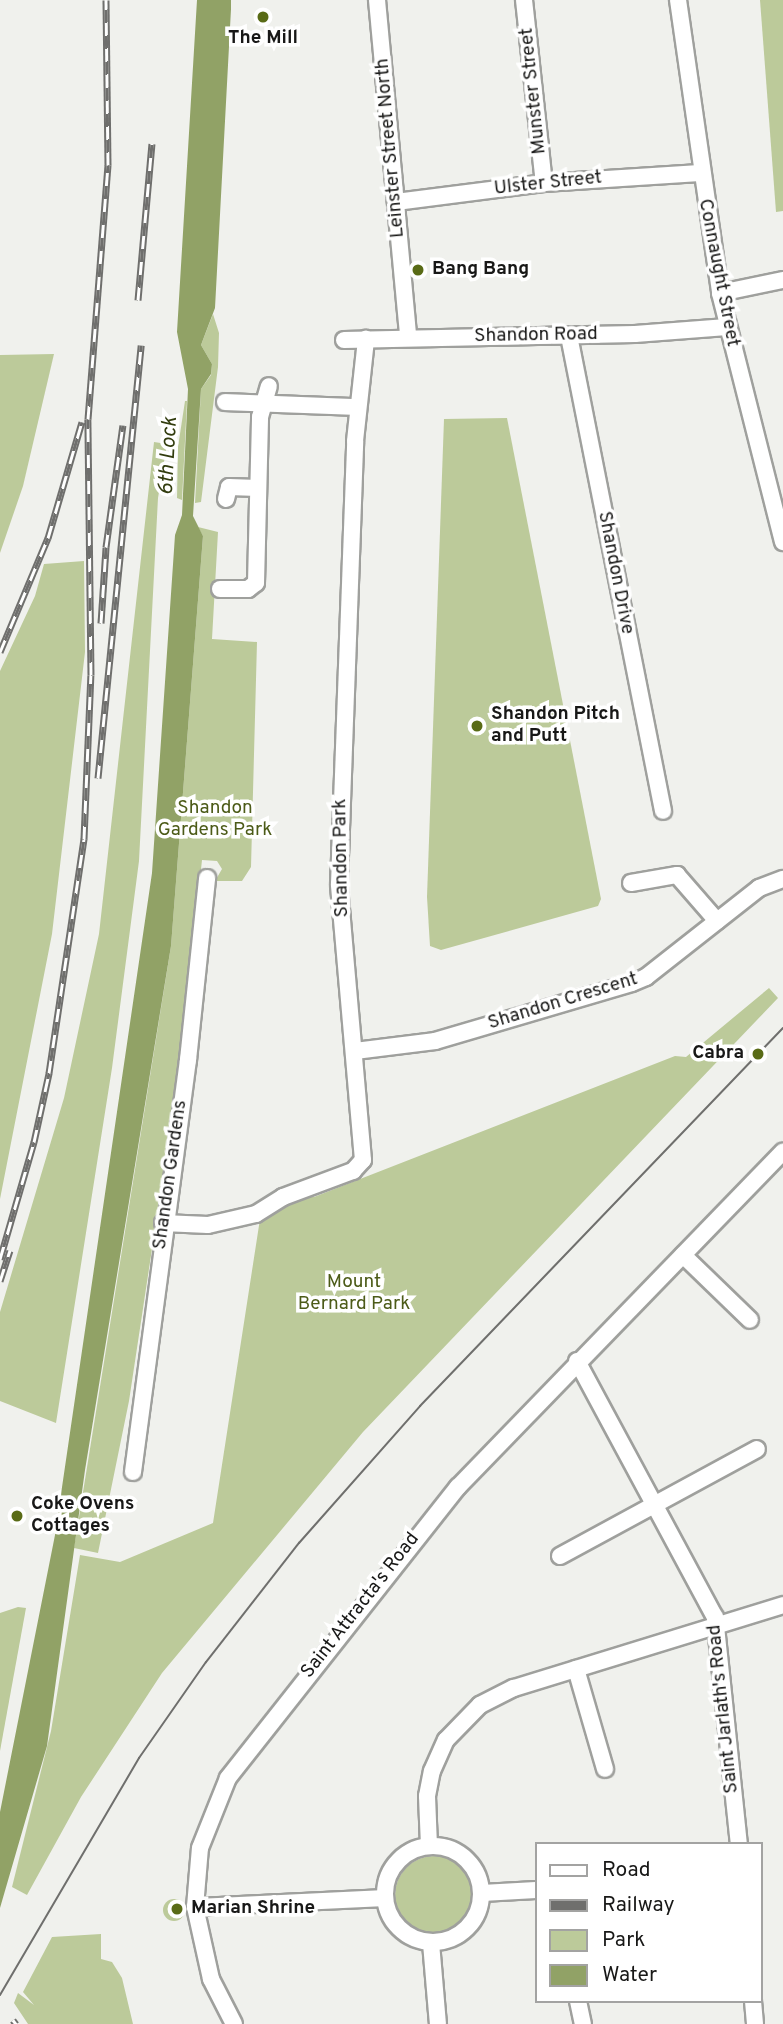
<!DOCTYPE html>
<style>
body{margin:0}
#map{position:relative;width:783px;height:2024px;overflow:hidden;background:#f0f1ed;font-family:Overpass,sans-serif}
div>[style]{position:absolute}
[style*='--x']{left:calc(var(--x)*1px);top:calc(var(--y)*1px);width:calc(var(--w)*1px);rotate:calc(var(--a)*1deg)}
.green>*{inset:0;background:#bcca9a}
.round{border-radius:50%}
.water>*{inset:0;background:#91a266}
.roads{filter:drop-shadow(2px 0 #9fa09d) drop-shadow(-2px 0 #9fa09d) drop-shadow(0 2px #9fa09d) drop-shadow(0 -2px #9fa09d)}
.minor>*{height:16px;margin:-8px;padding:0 8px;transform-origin:8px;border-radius:8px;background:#fff}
.minor>.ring{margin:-8px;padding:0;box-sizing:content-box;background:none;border:16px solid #fff;border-radius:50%}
.tram>*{height:2px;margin:-1px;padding:0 1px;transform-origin:1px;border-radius:1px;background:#6f6f6d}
.rail>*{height:7px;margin-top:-3.5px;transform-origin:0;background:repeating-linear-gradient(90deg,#fff 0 13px,#6f6f6d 0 26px);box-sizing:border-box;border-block:2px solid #6f6f6d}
.dots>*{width:19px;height:19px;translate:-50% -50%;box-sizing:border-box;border:4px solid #fff;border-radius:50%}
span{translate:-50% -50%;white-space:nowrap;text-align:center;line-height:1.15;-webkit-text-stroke:7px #fff;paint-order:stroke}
.poi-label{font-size:19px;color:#181817;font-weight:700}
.left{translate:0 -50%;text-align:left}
.right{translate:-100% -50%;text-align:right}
.street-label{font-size:19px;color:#181817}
.park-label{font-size:19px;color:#4c5b18}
.water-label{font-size:21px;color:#323c0e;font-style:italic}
.legend{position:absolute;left:535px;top:1842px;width:228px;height:161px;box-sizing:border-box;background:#fff;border:2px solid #a3a3a2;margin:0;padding:9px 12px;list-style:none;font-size:21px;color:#181817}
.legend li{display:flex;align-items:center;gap:14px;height:35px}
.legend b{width:35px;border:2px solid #a3a3a2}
</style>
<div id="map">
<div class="green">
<i style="clip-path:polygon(760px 0,783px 0,783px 211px,776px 212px)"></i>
<i style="clip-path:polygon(213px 314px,219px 333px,218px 367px,201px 502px,195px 503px,201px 389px,211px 375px,212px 364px,201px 345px)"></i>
<i style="clip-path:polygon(54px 354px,23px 486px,0 553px,0 355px)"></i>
<i style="clip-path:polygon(185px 401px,187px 401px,182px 500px,177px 498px,178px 447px)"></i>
<i style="clip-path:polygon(507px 418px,601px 899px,598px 906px,441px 950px,430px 946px,427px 897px,444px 419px)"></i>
<i style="clip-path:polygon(154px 442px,167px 444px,158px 498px,139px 861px,112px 1068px,56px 1423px,0 1401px,0 1312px,64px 1098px,99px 934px)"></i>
<i style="clip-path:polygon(198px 527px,218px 532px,212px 639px,257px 642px,251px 867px,242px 881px,215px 881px,222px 869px,217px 861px,202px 860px,181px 1057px,129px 1401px,98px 1553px,74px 1548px,171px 946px,203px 536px)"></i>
<i style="clip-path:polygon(84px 561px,85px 652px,52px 934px,0 1199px,0 671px,35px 596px,44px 564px)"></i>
<i style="clip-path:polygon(769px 988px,778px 998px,363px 1432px,162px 1673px,81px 1797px,27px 1895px,12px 1887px,51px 1731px,80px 1555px,120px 1562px,213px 1523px,260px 1219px,301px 1197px,314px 1197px,675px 1056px,686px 1057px)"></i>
<i style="clip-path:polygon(18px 1607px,26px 1608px,0 1751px,0 1613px)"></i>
<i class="round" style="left:395px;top:1856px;width:78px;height:78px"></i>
<i class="round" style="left:163px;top:1899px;width:22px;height:22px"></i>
<i style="clip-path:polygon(101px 1934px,101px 1959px,112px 1962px,122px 1978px,133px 2024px,28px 2024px,14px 2003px,18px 1993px,34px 2005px,23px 1992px,52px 1937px)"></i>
</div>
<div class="water">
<i style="clip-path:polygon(197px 0,231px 0,231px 9px,215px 308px,201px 345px,212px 364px,211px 374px,201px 389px,193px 516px,203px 536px,171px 946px,85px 1470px,47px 1746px,0 1908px,0 1812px,55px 1535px,152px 873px,175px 535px,182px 515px,188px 389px,177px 332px)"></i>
</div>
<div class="roads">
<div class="minor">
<i style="--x:377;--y:0;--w:338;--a:84.7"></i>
<i style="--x:524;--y:0;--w:184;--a:83.8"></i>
<i style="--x:678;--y:0;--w:296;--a:81.8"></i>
<i style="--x:720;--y:293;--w:257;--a:75.8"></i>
<i style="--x:396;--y:202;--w:149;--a:-7.3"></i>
<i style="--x:544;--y:183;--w:156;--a:-3.7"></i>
<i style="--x:720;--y:293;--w:64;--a:-11.7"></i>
<i style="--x:569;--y:336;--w:484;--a:78.8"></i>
<i style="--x:344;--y:340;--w:291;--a:-1.2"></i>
<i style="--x:635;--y:334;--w:92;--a:-4.4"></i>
<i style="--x:225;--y:402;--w:132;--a:2.2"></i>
<i style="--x:226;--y:499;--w:12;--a:-76"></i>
<i style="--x:229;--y:487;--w:29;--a:2"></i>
<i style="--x:220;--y:589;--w:28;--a:0"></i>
<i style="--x:248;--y:589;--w:10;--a:-37"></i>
<i style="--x:256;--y:583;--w:166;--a:-88.6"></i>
<i style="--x:260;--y:417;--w:32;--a:-74"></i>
<i style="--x:631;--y:883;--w:47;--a:-9.9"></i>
<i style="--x:677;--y:875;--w:61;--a:49"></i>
<i style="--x:355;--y:1051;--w:81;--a:-7.1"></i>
<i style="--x:435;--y:1041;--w:205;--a:-16.4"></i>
<i style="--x:632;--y:983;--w:15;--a:-23"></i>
<i style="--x:646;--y:977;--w:144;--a:-38.2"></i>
<i style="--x:759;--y:888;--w:26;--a:-21"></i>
<i style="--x:163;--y:1223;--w:45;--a:2.5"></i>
<i style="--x:208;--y:1225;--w:49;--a:-12.9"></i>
<i style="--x:256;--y:1214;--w:32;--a:-32"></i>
<i style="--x:283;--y:1197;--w:75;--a:-20.4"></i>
<i style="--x:353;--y:1171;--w:15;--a:-48"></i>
<i style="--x:363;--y:1160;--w:277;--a:-95"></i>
<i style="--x:339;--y:884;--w:443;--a:-87.9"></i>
<i style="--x:355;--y:441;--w:103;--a:-83.8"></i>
<i style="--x:683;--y:1255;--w:93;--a:44.1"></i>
<i style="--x:577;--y:1361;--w:291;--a:61.7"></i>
<i style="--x:715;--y:1617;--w:228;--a:84"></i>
<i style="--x:133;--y:1472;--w:416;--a:-82.4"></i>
<i style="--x:188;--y:1060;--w:183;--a:-84"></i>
<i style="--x:560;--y:1556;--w:224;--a:-28.5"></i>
<i style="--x:576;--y:1669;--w:104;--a:73.8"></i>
<i class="ring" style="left:385px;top:1846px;width:80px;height:80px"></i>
<i style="--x:429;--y:1846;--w:50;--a:-92.3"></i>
<i style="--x:427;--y:1796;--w:25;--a:-79"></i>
<i style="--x:432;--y:1771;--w:34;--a:-66"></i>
<i style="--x:446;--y:1740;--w:49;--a:-45.8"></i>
<i style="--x:480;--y:1705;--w:38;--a:-27"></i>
<i style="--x:514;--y:1688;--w:282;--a:-17.1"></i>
<i style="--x:482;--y:1893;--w:54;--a:-3.2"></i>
<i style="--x:195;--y:1907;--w:188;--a:-2.7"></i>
<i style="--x:431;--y:1943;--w:81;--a:85.1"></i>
<i style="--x:578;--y:2001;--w:24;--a:78"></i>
<i style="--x:753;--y:2001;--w:23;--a:85"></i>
<i style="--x:234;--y:2024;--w:51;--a:-117.1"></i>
<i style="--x:211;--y:1979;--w:74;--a:-102.5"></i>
<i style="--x:195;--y:1907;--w:59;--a:-85.2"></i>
<i style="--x:200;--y:1848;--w:75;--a:-68.2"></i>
<i style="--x:228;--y:1778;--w:371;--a:-51.7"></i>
<i style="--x:458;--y:1487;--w:467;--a:-45.9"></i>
</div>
</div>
<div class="tram">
<i style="--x:0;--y:1995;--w:275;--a:-59.6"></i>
<i style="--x:139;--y:1758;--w:117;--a:-55.1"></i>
<i style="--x:206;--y:1662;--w:151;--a:-52"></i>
<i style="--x:299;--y:1543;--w:183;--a:-48.5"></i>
<i style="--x:420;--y:1406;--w:524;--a:-46.16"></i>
</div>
<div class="rail">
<i style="--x:138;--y:300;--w:157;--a:-84.9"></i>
<i style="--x:101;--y:623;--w:76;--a:-86.2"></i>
<i style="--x:106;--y:547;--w:123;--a:-82.1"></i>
<i style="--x:0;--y:652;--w:124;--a:-67.2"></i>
<i style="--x:48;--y:538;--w:121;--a:-73.7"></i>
<i style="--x:98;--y:778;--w:435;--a:-84.3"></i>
<i style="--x:0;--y:1259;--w:122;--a:-73.8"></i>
<i style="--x:34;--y:1142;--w:71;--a:-77.7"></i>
<i style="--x:49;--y:1073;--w:237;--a:-81.5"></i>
<i style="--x:84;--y:839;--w:164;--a:-87.6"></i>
<i style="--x:91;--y:675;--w:256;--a:-90.7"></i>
<i style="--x:88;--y:419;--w:255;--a:-85.5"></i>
<i style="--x:108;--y:165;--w:165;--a:-90.7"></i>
<i style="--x:0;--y:1281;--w:32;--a:-72"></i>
<i style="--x:13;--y:2020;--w:5;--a:53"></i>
</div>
<div class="dots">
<i style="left:263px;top:17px;background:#596b16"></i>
<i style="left:418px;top:270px;background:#596b16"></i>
<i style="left:477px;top:726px;background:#596b16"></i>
<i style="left:758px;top:1054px;background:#596b16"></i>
<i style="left:17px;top:1516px;background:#596b16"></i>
<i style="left:177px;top:1909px;background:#596b16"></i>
</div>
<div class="poi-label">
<span style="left:263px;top:39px">The Mill</span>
<span class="left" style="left:432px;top:270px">Bang Bang</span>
<span class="left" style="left:491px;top:726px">Shandon Pitch<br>and Putt</span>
<span class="right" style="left:744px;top:1054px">Cabra</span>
<span class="left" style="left:31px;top:1516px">Coke Ovens<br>Cottages</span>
<span class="left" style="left:191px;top:1909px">Marian Shrine</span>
</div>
<div class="street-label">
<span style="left:534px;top:91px;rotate:-96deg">Munster Street</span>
<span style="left:391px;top:148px;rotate:-95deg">Leinster Street North</span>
<span style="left:548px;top:184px;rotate:-6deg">Ulster Street</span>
<span style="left:718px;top:273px;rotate:79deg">Connaught Street</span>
<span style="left:536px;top:336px;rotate:-1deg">Shandon Road</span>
<span style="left:615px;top:573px;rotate:79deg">Shandon Drive</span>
<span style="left:342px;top:858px;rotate:-91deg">Shandon Park</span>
<span style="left:563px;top:1002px;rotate:-17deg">Shandon Crescent</span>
<span style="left:171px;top:1175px;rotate:-82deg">Shandon Gardens</span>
<span style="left:361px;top:1606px;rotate:-52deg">Saint Attracta's Road</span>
<span style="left:724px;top:1709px;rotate:-96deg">Saint Jarlath's Road</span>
</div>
<div class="park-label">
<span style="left:215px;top:820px">Shandon<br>Gardens Park</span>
<span style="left:354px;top:1294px">Mount<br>Bernard Park</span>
</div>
<div class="water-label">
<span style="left:169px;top:456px;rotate:-87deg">6th Lock</span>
</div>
<ul class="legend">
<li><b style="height:9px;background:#fff"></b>Road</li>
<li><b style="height:9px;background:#6f6f6d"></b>Railway</li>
<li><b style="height:19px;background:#bcca9a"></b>Park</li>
<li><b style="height:19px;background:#91a266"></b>Water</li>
</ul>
</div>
